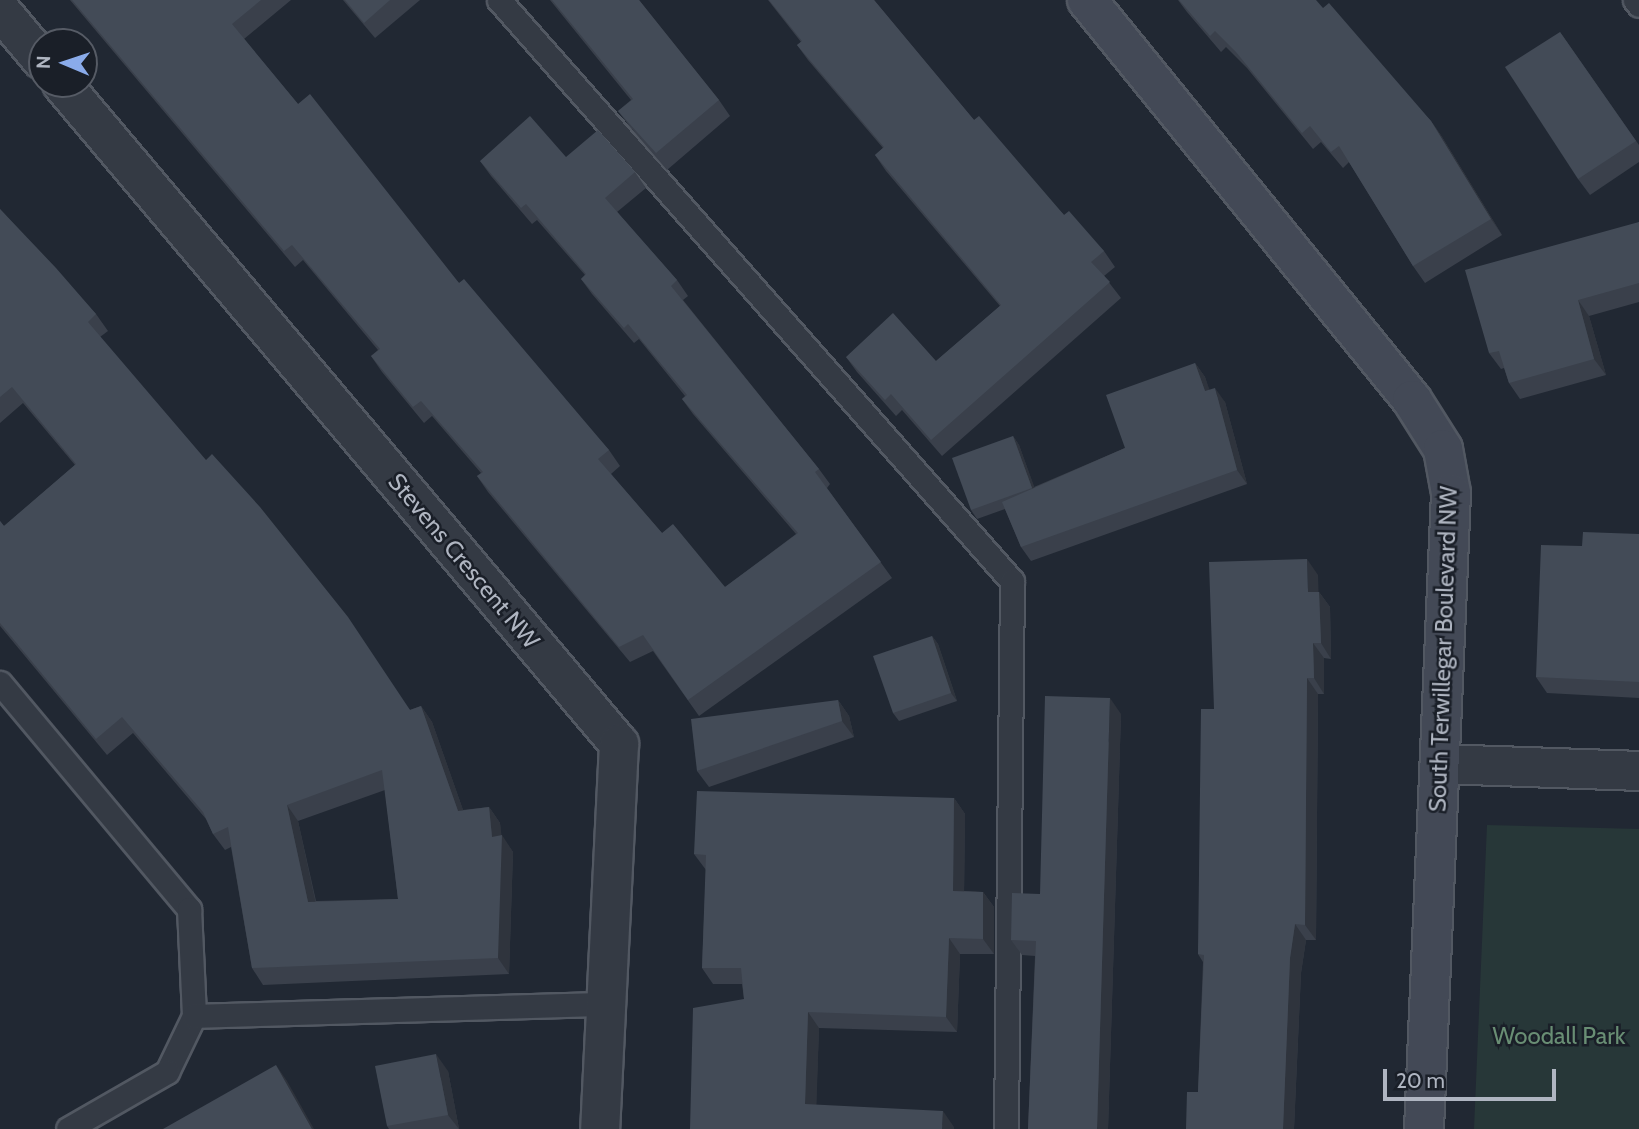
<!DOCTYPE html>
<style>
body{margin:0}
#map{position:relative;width:1639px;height:1129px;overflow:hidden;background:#212833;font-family:Cabin,sans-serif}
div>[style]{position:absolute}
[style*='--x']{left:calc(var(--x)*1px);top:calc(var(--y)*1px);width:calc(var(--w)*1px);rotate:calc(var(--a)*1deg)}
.green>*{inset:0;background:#273738}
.roads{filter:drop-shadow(2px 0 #525862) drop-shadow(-2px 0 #525862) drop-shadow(0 2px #525862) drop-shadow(0 -2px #525862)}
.lane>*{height:23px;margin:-11.5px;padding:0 11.5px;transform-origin:11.5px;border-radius:11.5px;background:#343a44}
.street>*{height:38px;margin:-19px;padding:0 19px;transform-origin:19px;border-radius:19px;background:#343a44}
.secondary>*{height:38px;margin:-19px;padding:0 19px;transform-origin:19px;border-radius:19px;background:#434956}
.wall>*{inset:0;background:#3a404b}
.shaded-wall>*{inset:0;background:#2f343d}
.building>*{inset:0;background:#434b57}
span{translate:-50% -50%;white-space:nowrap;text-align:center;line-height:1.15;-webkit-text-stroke:5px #1a1f28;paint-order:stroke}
.street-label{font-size:24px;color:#afb5c1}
.park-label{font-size:24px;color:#698e74}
.north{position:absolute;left:28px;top:28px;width:70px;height:70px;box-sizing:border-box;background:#1a1f28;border:2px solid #565b65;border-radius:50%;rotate:272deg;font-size:19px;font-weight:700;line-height:28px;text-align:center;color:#afb5c1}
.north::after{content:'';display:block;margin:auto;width:24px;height:32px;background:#8aabea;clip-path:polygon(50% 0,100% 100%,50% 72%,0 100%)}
.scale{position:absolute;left:1383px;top:1069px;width:173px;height:32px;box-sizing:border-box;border:4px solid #afb5c1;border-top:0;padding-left:9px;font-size:21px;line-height:24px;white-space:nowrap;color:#afb5c1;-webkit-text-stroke:5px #1a1f28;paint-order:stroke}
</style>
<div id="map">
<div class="green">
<i style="clip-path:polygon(1487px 825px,1639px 829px,1639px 1129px,1474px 1129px)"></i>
</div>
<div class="roads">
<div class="lane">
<i style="--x:499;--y:0;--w:775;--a:48.56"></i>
<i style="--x:1012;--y:581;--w:548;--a:90.63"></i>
<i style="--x:1635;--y:0;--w:6;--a:51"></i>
<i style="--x:0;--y:683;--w:295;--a:50.1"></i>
<i style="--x:189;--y:909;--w:107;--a:87.3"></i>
<i style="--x:194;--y:1016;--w:62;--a:115.7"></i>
<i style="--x:167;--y:1072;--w:114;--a:150.1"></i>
<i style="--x:194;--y:1016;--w:411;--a:-1.7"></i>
</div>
<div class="street">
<i style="--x:0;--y:10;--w:65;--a:50"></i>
<i style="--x:62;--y:84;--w:864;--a:49.84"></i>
<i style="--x:619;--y:744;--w:385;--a:92.8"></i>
<i style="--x:1440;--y:764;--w:199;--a:2"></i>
</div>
<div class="secondary">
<i style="--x:1087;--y:0;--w:515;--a:50.91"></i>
<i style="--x:1412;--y:400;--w:58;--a:57.7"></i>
<i style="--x:1443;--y:449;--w:45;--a:79.7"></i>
<i style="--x:1451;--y:493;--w:637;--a:92.43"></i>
</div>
</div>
<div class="wall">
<i style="clip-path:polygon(70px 0,291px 0,244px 39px,298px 104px,609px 450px,620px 466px,611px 474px,662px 533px,725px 587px,796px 534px,693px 414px,682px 399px,685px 396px,639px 339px,634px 343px,592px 294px,581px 279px,585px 275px,537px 220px,532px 224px,491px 176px,480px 161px,566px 157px,635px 172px,646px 188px,617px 212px,677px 280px,688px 296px,683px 300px,819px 469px,830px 484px,827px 488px,892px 578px,699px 716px,653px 651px,630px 662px,488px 492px,477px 476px,481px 473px,432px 416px,424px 423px,382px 372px,371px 356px,378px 350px,303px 260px,295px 267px)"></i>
<i style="clip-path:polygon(343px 0,420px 0,375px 38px)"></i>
<i style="clip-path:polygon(550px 0,639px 0,719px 100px,730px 116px,667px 170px,630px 127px,618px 111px,631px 100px)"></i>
<i style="clip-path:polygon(768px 0,874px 0,974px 120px,1064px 215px,1104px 251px,1115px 267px,1104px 276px,1121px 298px,942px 456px,902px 410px,896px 416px,857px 372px,846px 357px,936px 361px,1000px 306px,886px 171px,875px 155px,883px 148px,808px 60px,797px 45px,801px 42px)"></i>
<i style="clip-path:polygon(1178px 0,1323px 8px,1431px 121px,1442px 137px,1502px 235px,1425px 283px,1413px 266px,1349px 162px,1343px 168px,1321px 142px,1313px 149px,1247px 68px,1226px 47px,1221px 52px,1187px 12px)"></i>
<i style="clip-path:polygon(1560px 32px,1639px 145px,1639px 162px,1590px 195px,1578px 179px)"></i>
<i style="clip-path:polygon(evenodd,0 209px,96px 314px,108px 331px,100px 337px,410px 710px,421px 706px,432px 722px,463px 810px,489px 807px,500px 823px,501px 835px,513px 852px,509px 974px,263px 985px,252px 968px,231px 847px,225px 850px,213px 834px,206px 819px,133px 733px,107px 755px,0 626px,0 521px,4px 526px,75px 465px,23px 403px,0 423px,0 209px,385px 790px,398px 899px,316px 901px,298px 821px,385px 790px)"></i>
<i style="clip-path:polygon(1639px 222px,1639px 302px,1589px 316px,1606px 375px,1520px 399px,1509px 383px,1504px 368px,1501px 369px,1489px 353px)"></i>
<i style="clip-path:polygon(1195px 363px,1205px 377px,1209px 390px,1225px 402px,1247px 484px,1031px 561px,1021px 547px,1005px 509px,977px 519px,971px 510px,1013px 436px,1019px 445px,1034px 487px,1125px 448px)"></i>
<i style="clip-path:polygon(1639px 534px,1639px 698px,1547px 693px,1536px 677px,1582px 546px)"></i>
<i style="clip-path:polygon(1318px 575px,1318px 592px,1319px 592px,1330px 607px,1331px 659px,1324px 658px,1324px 694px,1318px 694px,1316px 940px,1306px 940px,1301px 973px,1294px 1129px,1186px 1129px,1198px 1092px,1203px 962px,1198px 954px,1214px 709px)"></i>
<i style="clip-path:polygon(932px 636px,938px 644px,957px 701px,899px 721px,893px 713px)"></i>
<i style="clip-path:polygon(838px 700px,849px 716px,854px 737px,709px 787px,697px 771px)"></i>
<i style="clip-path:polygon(1121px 714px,1108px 1129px,1028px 1129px,1035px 956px,1022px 955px,1011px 940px,1040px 894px)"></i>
<i style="clip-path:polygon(954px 798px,965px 814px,964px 891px,983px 892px,994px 907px,994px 954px,960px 954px,957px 1032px,819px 1028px,816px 1105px,954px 1127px,954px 1129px,690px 1129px,744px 999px,742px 984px,713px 984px,702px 968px,706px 870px,694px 854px)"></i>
<i style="clip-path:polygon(448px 1071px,459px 1129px,389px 1129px,387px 1126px)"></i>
</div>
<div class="shaded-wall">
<i style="clip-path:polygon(1431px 121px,1442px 137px,1502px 235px,1491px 219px)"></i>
<i style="clip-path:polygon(1578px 300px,1589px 316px,1606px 375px,1594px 359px)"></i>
<i style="clip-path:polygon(1195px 363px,1205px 377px,1215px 405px,1205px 391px)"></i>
<i style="clip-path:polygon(1215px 388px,1225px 402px,1247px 484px,1237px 470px)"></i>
<i style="clip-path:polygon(1013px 436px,1019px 445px,1038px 497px,1032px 488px)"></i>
<i style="clip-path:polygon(1307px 559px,1318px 575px,1319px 607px,1308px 592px)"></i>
<i style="clip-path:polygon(1319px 592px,1330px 607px,1331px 659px,1321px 643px)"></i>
<i style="clip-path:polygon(932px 636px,938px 644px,957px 701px,951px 693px)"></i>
<i style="clip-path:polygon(1313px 643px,1324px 658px,1324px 694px,1314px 678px)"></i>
<i style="clip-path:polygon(1307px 678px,1318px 694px,1316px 940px,1305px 925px)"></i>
<i style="clip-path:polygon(1110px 698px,1121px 714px,1108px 1129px,1097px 1129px)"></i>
<i style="clip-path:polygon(838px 700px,849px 716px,854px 737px,842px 721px)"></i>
<i style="clip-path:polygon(421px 706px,432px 722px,469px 827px,458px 811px)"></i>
<i style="clip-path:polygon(954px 798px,965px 814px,964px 906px,953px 891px)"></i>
<i style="clip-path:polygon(287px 805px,298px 821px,319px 918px,308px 902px)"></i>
<i style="clip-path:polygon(489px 807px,500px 823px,502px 839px,502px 835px,513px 852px,509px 974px,498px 958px,492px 837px)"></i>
<i style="clip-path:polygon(983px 892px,994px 907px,994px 954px,983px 939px)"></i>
<i style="clip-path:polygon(1295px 924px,1306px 940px,1301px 973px,1294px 1129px,1283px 1129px,1290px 958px)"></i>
<i style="clip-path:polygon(949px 938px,960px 954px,957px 1032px,946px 1017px)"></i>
<i style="clip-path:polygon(808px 1012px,819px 1028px,816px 1120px,805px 1104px)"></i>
<i style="clip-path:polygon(436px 1054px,448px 1071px,459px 1129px,448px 1115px)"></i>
<i style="clip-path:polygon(276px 1065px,287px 1081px,314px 1129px,312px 1129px)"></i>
<i style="clip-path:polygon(943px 1111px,954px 1127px,954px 1129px,942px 1129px)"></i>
</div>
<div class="building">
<i style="clip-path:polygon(72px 0,261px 0,232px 24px,298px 104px,310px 94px,459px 283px,464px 279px,609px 450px,598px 459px,662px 533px,673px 524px,725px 587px,798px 533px,682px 399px,687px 395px,628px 324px,624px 328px,581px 279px,586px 274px,526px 204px,521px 208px,480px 161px,530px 116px,566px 157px,598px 130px,635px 172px,605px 198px,677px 280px,671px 286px,819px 469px,815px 472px,881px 562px,688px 700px,643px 635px,619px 647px,477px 476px,483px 472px,421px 401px,413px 407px,371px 356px,380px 349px,292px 245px,284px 251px)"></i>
<i style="clip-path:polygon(345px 0,390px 0,364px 23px)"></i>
<i style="clip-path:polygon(552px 0,639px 0,719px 100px,656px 153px,618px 111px,633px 99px)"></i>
<i style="clip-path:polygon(769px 0,874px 0,974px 120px,979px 116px,1064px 215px,1069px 211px,1104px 251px,1091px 262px,1110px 282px,931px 440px,891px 394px,885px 400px,846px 357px,893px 313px,936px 361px,1001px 305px,875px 155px,884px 147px,797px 45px,802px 41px)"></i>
<i style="clip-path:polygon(1179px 0,1316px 0,1323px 8px,1329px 3px,1431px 121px,1491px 219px,1413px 266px,1339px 146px,1331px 152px,1310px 126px,1302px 133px,1236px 52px,1215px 31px,1210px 36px)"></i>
<i style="clip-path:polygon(1560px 32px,1636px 141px,1578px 179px,1505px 67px)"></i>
<i style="clip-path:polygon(evenodd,0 209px,56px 268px,96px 314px,88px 322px,206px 460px,212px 454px,260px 507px,348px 617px,410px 710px,421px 706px,458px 811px,489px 807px,492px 837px,502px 835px,498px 958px,252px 968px,228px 827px,213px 834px,203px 812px,122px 717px,96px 739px,0 623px,0 521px,4px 526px,76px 464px,12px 387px,0 397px,0 209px,382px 770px,398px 899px,308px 902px,287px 805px,382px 770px)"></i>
<i style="clip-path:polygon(1639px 222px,1639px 283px,1578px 300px,1594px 359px,1509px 383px,1499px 351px,1489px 353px,1465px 270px)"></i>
<i style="clip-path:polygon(1195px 363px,1205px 391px,1215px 388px,1237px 470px,1021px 547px,1002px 502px,1125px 448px,1106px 395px)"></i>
<i style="clip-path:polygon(1013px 436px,1032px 488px,971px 510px,952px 458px)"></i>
<i style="clip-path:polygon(1583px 532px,1639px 534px,1639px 682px,1536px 677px,1541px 545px,1582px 546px)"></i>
<i style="clip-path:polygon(1307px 559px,1308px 592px,1319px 592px,1321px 643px,1313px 643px,1314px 678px,1307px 678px,1305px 925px,1295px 924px,1290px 958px,1283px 1129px,1186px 1129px,1187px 1092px,1198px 1092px,1204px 955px,1198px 954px,1201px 709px,1214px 709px,1209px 562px)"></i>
<i style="clip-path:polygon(932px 636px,951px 693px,893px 713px,873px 656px)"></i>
<i style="clip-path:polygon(1045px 696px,1110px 698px,1097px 1129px,1028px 1129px,1036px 941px,1011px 940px,1012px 893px,1040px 894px)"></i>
<i style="clip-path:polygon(838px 700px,842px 721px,697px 771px,691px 719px)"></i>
<i style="clip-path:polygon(697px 791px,954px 798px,953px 891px,983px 892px,983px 939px,949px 938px,946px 1017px,808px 1012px,805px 1104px,943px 1111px,942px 1129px,690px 1129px,693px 1008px,744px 999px,741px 968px,702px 968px,706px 855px,694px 854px)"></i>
<i style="clip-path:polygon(436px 1054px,448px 1115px,387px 1126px,375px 1066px)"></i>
<i style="clip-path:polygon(276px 1065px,312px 1129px,163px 1129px)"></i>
</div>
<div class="street-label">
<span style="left:464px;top:561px;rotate:50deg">Stevens Crescent NW</span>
<span style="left:1443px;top:649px;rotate:-88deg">South Terwillegar Boulevard NW</span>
</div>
<div class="park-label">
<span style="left:1559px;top:1036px">Woodall Park</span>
</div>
<div class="north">N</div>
<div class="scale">20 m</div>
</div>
